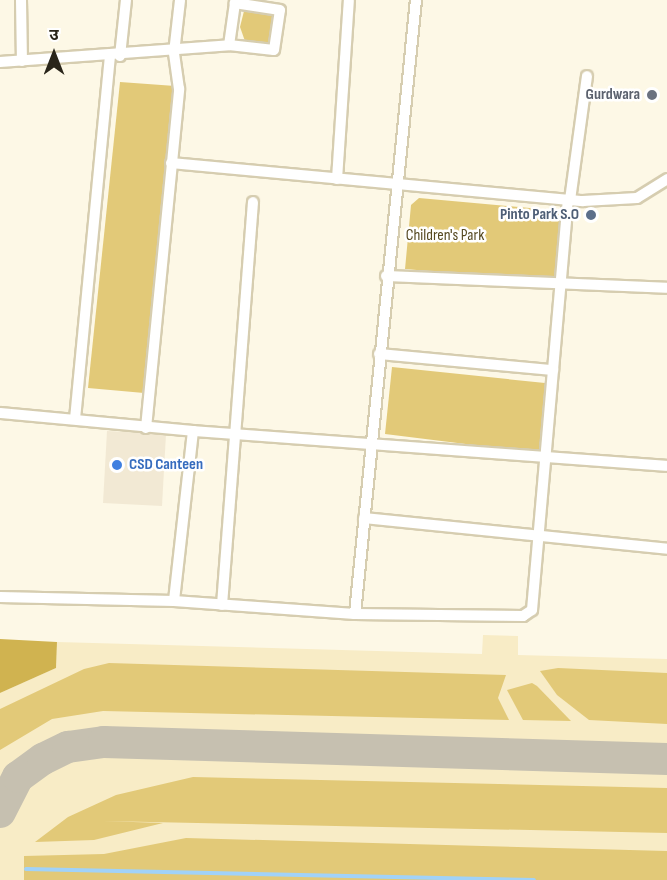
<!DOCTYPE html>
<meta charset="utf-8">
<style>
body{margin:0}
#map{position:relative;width:667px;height:880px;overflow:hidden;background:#fdf8e6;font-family:"Sofia Sans Condensed","Noto Sans Devanagari",sans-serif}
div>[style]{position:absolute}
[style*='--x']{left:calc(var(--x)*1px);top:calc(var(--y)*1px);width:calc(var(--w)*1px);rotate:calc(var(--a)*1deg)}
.commercial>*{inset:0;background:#f2e9d4}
.built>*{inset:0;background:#f8ecc6}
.green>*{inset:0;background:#e2c978}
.forest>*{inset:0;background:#d0b350}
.stream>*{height:4px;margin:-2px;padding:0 2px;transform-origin:2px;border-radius:2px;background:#a1d2f8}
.taxiway>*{height:32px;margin:-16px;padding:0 16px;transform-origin:16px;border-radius:16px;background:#c6c0b0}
.roads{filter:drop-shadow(2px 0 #d6cdb0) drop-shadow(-2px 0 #d6cdb0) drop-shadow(0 2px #d6cdb0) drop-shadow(0 -2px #d6cdb0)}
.minor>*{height:10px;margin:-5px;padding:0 5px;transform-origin:5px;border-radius:5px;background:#fff}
.dots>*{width:16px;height:16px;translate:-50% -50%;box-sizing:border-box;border:3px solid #fff;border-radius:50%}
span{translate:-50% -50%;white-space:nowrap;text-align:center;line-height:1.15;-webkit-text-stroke:5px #fff;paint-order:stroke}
.worship-label{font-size:16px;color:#5b616d;font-weight:700}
.right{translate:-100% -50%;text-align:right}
.service-label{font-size:16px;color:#4e5e75;font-weight:700}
.park-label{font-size:16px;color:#564921}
.shop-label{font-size:16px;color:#366cbe;font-weight:700}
.left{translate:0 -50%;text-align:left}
.north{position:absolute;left:24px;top:24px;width:60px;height:60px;-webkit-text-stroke:4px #fff;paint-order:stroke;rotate:0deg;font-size:16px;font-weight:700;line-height:24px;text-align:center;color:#29251a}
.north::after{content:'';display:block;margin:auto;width:21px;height:27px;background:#29251a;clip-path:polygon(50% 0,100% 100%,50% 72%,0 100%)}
</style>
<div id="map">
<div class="commercial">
<i style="clip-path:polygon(107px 431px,166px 434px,162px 506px,103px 503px)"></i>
</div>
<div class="built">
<i style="clip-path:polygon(483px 635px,518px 636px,518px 655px,667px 659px,667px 880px,0 880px,0 693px,56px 668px,57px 642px,482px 654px)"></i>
</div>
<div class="green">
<i style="clip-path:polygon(244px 11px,277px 13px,272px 44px,246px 44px,240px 27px)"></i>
<i style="clip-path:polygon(120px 82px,175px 86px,144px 393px,88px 388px)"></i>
<i style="clip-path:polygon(419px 198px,562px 211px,555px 282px,405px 269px,411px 205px)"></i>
<i style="clip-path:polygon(392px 367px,545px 383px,539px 453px,385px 434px)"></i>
<i style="clip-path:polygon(109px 663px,506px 675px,498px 698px,509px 720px,103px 711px,52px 719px,0 750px,0 709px,84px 669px)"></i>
<i style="clip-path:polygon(558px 668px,667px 673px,667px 724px,589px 720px,557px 695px,540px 671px)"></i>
<i style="clip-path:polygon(532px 683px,537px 686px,571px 721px,523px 720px,507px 690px)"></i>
<i style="clip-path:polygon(193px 777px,667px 788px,667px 833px,103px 821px,163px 823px,94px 840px,35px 842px,68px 817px,116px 795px)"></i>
<i style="clip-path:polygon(186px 838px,667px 851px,667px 880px,24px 880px,24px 856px,104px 854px)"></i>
</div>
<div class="forest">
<i style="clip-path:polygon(0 639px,57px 642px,56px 668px,0 693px)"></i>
</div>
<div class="stream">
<i style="--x:26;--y:869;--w:508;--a:1.24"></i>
</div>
<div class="taxiway">
<i style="--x:0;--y:812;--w:39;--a:-63"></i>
<i style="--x:18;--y:777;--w:31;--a:-36"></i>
<i style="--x:43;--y:759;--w:28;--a:-26"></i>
<i style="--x:68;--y:747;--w:36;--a:-8"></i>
<i style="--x:104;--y:742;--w:563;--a:1.73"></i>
</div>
<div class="roads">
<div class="minor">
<i style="--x:21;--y:0;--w:61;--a:89.1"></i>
<i style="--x:120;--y:56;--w:56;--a:-83.9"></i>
<i style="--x:0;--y:62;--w:230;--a:-4.2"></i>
<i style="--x:229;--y:45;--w:45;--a:6.3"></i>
<i style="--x:274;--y:50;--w:40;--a:-81.5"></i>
<i style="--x:280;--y:10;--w:46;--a:-171.2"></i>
<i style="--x:235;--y:3;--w:42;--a:98.1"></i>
<i style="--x:171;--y:163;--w:414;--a:5.3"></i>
<i style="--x:583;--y:201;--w:54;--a:-3.2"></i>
<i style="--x:637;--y:198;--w:36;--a:-32"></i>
<i style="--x:337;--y:179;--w:179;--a:-86.2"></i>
<i style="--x:570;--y:200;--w:125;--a:-82.2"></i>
<i style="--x:386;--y:276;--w:281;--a:2.4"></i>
<i style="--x:379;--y:354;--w:175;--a:5.3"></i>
<i style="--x:0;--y:413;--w:194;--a:5.3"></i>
<i style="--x:193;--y:431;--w:171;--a:96.4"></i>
<i style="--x:174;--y:601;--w:181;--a:4.1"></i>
<i style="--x:355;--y:614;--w:617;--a:-84.33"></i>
<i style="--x:75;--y:419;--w:364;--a:-84.5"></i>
<i style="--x:146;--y:428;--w:341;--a:-84.4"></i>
<i style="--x:179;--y:89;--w:36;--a:-98"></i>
<i style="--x:174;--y:53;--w:53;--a:-83.5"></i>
<i style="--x:193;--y:431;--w:475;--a:4.2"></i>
<i style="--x:364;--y:518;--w:305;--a:5.8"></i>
<i style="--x:0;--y:597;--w:174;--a:1.3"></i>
<i style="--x:222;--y:605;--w:404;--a:-85.6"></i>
<i style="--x:355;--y:614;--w:168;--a:0.7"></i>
<i style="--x:523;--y:616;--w:11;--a:-34"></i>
<i style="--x:532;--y:610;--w:412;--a:-85"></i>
</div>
</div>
<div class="dots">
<i style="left:652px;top:95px;background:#6b7280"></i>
<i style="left:591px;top:215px;background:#5c6f8a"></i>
<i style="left:117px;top:465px;background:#3f7fe0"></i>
</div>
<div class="worship-label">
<span class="right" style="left:640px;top:95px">Gurdwara</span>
</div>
<div class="service-label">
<span class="right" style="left:579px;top:215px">Pinto Park S.O</span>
</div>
<div class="park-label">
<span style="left:445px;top:236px">Children's Park</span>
</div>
<div class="shop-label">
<span class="left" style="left:129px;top:465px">CSD Canteen</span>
</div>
<div class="north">उ</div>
</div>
